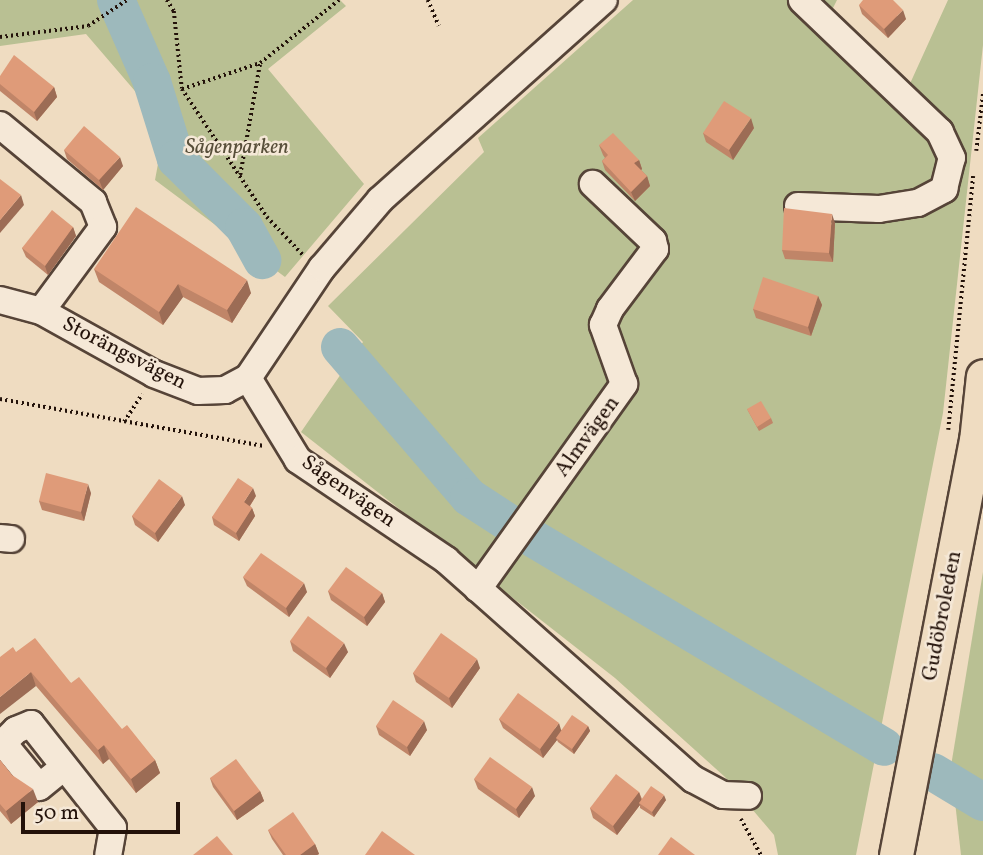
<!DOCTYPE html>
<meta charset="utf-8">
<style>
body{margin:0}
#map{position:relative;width:983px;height:855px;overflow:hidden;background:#efdcc1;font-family:Vollkorn,serif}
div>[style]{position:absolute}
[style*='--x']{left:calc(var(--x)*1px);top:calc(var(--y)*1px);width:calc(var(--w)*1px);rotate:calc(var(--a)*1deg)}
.green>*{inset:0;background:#b9c093}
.river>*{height:38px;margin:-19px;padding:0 19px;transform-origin:19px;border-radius:19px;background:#9db9bc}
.path>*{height:3.5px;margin-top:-1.75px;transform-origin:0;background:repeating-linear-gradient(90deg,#23120a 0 2px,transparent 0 5.5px)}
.roads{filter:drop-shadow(2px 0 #564438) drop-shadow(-2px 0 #564438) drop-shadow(0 2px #564438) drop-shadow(0 -2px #564438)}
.minor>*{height:26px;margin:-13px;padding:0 13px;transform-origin:13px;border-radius:13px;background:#f5e8d7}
.major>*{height:33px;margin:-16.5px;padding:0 16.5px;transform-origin:16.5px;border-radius:16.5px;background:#efdcc1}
.wall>*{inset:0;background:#c08568}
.shaded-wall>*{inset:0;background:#9c6c55}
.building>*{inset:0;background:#df9b79}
span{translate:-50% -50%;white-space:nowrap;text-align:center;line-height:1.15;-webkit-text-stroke:5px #f5e8d7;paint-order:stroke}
.park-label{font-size:21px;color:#584f3a;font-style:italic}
.street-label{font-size:21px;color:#23120a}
.scale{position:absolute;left:21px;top:802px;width:159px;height:32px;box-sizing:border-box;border:4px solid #23120a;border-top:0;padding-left:9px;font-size:21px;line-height:24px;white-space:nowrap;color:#23120a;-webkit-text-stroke:5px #f5e8d7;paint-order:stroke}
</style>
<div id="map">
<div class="green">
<i style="clip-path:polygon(0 0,340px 0,346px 6px,268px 69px,364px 184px,285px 277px,155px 180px,165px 126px,86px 34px,0 46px)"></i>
<i style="clip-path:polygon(633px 0,837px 0,830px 14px,908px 88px,948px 0,983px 0,983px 45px,943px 413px,856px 855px,778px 855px,774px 835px,725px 777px,615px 678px,301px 432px,363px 342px,328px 306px,484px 152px,478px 138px)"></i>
<i style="clip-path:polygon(983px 572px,983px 855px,961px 855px,951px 766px)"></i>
</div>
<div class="river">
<i style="--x:116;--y:0;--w:90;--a:66.3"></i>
<i style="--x:152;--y:82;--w:81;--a:72.7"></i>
<i style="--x:176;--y:159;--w:96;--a:45"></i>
<i style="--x:244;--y:227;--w:38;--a:61"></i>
<i style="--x:340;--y:347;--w:198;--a:49.3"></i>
<i style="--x:469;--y:497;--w:48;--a:33"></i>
<i style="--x:534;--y:539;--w:407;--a:30.7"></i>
<i style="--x:933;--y:772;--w:58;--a:31"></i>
</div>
<div class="path">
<i style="--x:167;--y:0;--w:13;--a:58"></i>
<i style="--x:174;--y:11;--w:78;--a:84.1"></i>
<i style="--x:182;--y:89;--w:154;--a:56.4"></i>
<i style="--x:267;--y:217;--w:52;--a:46.5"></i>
<i style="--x:428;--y:0;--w:28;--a:67"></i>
<i style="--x:0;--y:37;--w:89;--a:-7.1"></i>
<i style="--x:88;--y:26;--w:47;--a:-33.7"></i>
<i style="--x:182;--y:89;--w:82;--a:-18.4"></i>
<i style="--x:260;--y:63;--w:101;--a:-38.6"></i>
<i style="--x:976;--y:151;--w:59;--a:-83.2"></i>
<i style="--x:240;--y:175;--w:114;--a:-79.9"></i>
<i style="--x:0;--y:399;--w:267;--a:10.1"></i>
<i style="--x:124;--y:422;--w:33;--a:-57"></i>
<i style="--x:948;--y:430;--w:255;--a:-84.4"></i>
<i style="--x:741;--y:819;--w:41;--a:60.9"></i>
</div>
<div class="roads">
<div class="minor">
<i style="--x:0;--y:125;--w:121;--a:39.6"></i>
<i style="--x:93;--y:202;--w:27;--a:68"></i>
<i style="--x:103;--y:227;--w:104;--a:126.4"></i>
<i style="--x:798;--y:206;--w:81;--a:2.1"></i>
<i style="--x:879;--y:209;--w:39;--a:-9"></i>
<i style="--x:918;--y:203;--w:30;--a:-28"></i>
<i style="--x:944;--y:189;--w:32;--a:-76"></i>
<i style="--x:952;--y:158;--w:29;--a:-115"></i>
<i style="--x:940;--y:132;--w:191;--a:-136.3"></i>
<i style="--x:0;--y:300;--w:42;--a:15"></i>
<i style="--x:41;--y:311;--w:129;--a:29.1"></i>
<i style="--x:154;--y:374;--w:47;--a:21.1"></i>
<i style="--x:198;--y:391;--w:27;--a:-2"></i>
<i style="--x:225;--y:390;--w:26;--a:-28"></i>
<i style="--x:248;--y:378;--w:133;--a:-56.1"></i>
<i style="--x:322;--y:268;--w:89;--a:-49.5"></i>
<i style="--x:380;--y:200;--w:300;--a:-41.8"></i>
<i style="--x:248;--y:378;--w:96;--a:58.6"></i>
<i style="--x:298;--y:460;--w:179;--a:34"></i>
<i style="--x:446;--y:560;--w:330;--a:41.6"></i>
<i style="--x:693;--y:779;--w:34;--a:28"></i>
<i style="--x:723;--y:795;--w:25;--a:2"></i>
<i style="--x:0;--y:538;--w:11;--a:5"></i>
<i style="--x:478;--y:589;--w:252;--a:-54.5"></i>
<i style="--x:624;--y:384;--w:63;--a:-109.6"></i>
<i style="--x:603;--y:325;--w:17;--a:-66"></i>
<i style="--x:610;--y:309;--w:75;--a:-53.1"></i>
<i style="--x:655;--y:249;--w:8;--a:-104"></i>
<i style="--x:653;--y:241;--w:83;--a:-136.5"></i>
<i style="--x:64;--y:767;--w:32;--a:141"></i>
<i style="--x:39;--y:787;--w:57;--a:-129.3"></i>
<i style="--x:3;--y:743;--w:18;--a:-45"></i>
<i style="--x:16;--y:730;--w:16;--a:-22"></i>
<i style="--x:31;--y:724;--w:132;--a:51.7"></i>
<i style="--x:113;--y:828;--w:27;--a:100"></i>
</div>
<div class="major">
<i style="--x:896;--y:855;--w:422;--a:-79.1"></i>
<i style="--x:976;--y:441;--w:65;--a:-83.9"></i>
</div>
</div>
<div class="wall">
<i style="clip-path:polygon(859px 5px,906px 19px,888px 38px,862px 14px)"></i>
<i style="clip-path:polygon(0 76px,54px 87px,57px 97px,37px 121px,0 91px)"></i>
<i style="clip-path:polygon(754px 128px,733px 160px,706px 142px,703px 133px)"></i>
<i style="clip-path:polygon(599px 145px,639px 160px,642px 169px,641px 170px,647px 176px,650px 186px,635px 201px,605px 170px,602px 161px,605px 158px,603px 155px)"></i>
<i style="clip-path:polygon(64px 150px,123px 166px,103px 190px,67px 159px)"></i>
<i style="clip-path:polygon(835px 223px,833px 262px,785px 259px,782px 250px)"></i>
<i style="clip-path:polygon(73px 227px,76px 236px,48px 275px,26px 257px,22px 248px)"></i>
<i style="clip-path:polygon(94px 269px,251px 293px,232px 323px,183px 297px,163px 325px,99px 282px)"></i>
<i style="clip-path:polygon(818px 296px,822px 305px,811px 336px,756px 318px,753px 309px)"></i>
<i style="clip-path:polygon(747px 409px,771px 418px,773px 423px,759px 431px)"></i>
<i style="clip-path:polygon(91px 493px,84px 521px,42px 510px,39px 501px)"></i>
<i style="clip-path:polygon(256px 496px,250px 506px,252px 508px,255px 516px,239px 541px,214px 525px,212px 517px)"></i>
<i style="clip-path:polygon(185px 505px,158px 542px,135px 525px,132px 516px)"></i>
<i style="clip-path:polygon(243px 577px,307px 592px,289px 617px,247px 586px)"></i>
<i style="clip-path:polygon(328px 591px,382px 593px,385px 602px,367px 626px,331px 600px)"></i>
<i style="clip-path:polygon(290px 641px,348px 652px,330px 678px,293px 651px)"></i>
<i style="clip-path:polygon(16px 652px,71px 683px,155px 760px,160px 773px,136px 793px,109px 759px,103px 764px,36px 686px)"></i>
<i style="clip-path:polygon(480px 668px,452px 708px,416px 682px,413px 673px)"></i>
<i style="clip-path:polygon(499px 719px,562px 730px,588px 726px,590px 731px,574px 754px,558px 742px,557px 740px,543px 758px,503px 728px)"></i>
<i style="clip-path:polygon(376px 726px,427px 730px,410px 756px,379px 735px)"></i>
<i style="clip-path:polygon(0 760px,12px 775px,38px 802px,11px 824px,0 811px)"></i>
<i style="clip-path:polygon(210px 778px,260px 791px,264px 801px,237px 820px,213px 787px)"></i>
<i style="clip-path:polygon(474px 779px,535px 796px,519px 818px,478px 789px)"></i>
<i style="clip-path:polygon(639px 792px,642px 799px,666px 800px,654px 817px,640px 808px,640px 805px,617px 835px,593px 818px,590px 808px)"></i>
<i style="clip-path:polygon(268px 830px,315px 844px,319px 854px,317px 855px,283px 855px,272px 839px)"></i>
</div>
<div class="shaded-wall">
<i style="clip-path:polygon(903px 10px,906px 19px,888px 38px,884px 29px)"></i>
<i style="clip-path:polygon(54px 87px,57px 97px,37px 121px,34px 112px)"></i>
<i style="clip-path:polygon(751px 118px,754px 128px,733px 160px,729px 150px)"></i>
<i style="clip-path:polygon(120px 157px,123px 166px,103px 190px,99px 180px)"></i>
<i style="clip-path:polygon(639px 160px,642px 169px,638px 173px,634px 163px)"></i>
<i style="clip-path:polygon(647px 176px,650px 186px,635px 201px,631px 192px)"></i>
<i style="clip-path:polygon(21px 195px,24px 205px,0 233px,0 220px)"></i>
<i style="clip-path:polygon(832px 214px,835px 223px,833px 262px,829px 253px)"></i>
<i style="clip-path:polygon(73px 227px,76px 236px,48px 275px,45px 266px)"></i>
<i style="clip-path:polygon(247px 280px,251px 293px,232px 323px,227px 310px)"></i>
<i style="clip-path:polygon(178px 284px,183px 297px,163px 325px,159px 312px)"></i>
<i style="clip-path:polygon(818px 296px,822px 305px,811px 336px,808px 327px)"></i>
<i style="clip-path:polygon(88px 484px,91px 493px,84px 521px,81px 512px)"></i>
<i style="clip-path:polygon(253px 488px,256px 496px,247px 510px,244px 502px)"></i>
<i style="clip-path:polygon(182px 496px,185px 505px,158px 542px,155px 533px)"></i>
<i style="clip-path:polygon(252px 508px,255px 516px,239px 541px,236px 533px)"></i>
<i style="clip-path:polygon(304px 583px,307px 592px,289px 617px,286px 608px)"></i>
<i style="clip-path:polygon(382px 593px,385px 602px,367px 626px,364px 617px)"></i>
<i style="clip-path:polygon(344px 643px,348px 652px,330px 678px,326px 668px)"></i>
<i style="clip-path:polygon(477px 659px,480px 668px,452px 708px,449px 698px)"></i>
<i style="clip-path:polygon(31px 672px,36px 686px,0 714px,0 697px)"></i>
<i style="clip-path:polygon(424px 721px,427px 730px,410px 756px,407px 747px)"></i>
<i style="clip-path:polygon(559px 723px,562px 733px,556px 738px,557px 740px,543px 758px,540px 749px)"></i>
<i style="clip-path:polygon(588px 726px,590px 731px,574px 754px,572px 749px)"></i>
<i style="clip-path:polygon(104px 745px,109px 759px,103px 764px,98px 750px)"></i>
<i style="clip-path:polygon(155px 760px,160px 773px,136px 793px,131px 779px)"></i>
<i style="clip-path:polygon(532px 787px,535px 796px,519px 818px,516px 809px)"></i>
<i style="clip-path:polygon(33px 789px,38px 802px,11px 824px,6px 811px)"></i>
<i style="clip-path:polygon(260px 791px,264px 801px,237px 820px,234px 811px)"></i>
<i style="clip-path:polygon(639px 792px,642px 802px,639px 803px,640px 805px,617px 835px,613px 826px)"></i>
<i style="clip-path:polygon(664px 795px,666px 800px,654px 817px,652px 812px)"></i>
<i style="clip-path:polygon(315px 844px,319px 854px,317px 855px,300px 855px)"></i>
</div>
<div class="building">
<i style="clip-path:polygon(863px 0,893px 0,903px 10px,884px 29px,859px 5px)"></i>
<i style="clip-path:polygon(14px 55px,54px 87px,34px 112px,0 84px,0 76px)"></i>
<i style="clip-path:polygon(724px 101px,751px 118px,729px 150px,703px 133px)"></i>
<i style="clip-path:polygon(84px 126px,120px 157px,99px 180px,64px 150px)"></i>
<i style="clip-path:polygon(613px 133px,639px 160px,634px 163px,647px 176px,631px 192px,602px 161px,608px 155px,599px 145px)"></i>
<i style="clip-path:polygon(0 179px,21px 195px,0 220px)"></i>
<i style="clip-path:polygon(136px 207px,247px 280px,227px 310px,178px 284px,159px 312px,94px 269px)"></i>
<i style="clip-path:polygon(784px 208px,832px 214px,829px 253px,782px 250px)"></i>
<i style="clip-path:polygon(52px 210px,73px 227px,45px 266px,22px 248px)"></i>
<i style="clip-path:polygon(763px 277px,818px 296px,808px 327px,753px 309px)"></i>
<i style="clip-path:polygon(761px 401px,771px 418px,757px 427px,747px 409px)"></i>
<i style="clip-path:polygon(46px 473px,88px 484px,81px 512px,39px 501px)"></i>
<i style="clip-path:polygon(238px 478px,253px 488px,244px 502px,252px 508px,236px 533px,212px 517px)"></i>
<i style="clip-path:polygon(159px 479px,182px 496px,155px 533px,132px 516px)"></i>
<i style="clip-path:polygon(261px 553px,304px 583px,286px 608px,243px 577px)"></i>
<i style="clip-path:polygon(346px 567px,382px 593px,364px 617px,328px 591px)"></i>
<i style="clip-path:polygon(308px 616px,344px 643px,326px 668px,290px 641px)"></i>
<i style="clip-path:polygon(441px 633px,477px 659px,449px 698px,413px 673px)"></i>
<i style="clip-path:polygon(35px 638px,71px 683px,79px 677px,122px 729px,127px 725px,155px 760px,131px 779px,104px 745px,98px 750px,31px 672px,0 697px,0 657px,13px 647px,16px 652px)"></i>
<i style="clip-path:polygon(518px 693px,559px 723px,540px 749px,499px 719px)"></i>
<i style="clip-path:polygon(393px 700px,424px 721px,407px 747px,376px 726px)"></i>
<i style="clip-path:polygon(572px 715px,588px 726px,572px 749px,556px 738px)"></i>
<i style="clip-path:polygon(490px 757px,532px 787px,516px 809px,474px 779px)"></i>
<i style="clip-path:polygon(236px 759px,260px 791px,234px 811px,210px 778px)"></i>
<i style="clip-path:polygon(0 760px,12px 775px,33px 789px,6px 811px,0 804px)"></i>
<i style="clip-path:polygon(616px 774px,639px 792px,613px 826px,590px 808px)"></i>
<i style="clip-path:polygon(651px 786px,664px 795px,652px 812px,639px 803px)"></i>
<i style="clip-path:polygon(293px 812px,315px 844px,300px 855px,286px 855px,268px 830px)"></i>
<i style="clip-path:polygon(382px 831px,415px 855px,365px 855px)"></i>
<i style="clip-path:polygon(217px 836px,233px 855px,193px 855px)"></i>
<i style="clip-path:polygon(671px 837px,695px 855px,658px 855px)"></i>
</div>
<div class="park-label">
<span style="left:237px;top:148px">Sågenparken</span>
</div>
<div class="street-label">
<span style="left:124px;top:354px;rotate:27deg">Storängsvägen</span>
<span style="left:588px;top:437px;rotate:-54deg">Almvägen</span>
<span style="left:348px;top:492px;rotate:35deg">Sågenvägen</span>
<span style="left:943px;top:616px;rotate:-79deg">Gudöbroleden</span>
</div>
<div class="scale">50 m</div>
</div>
